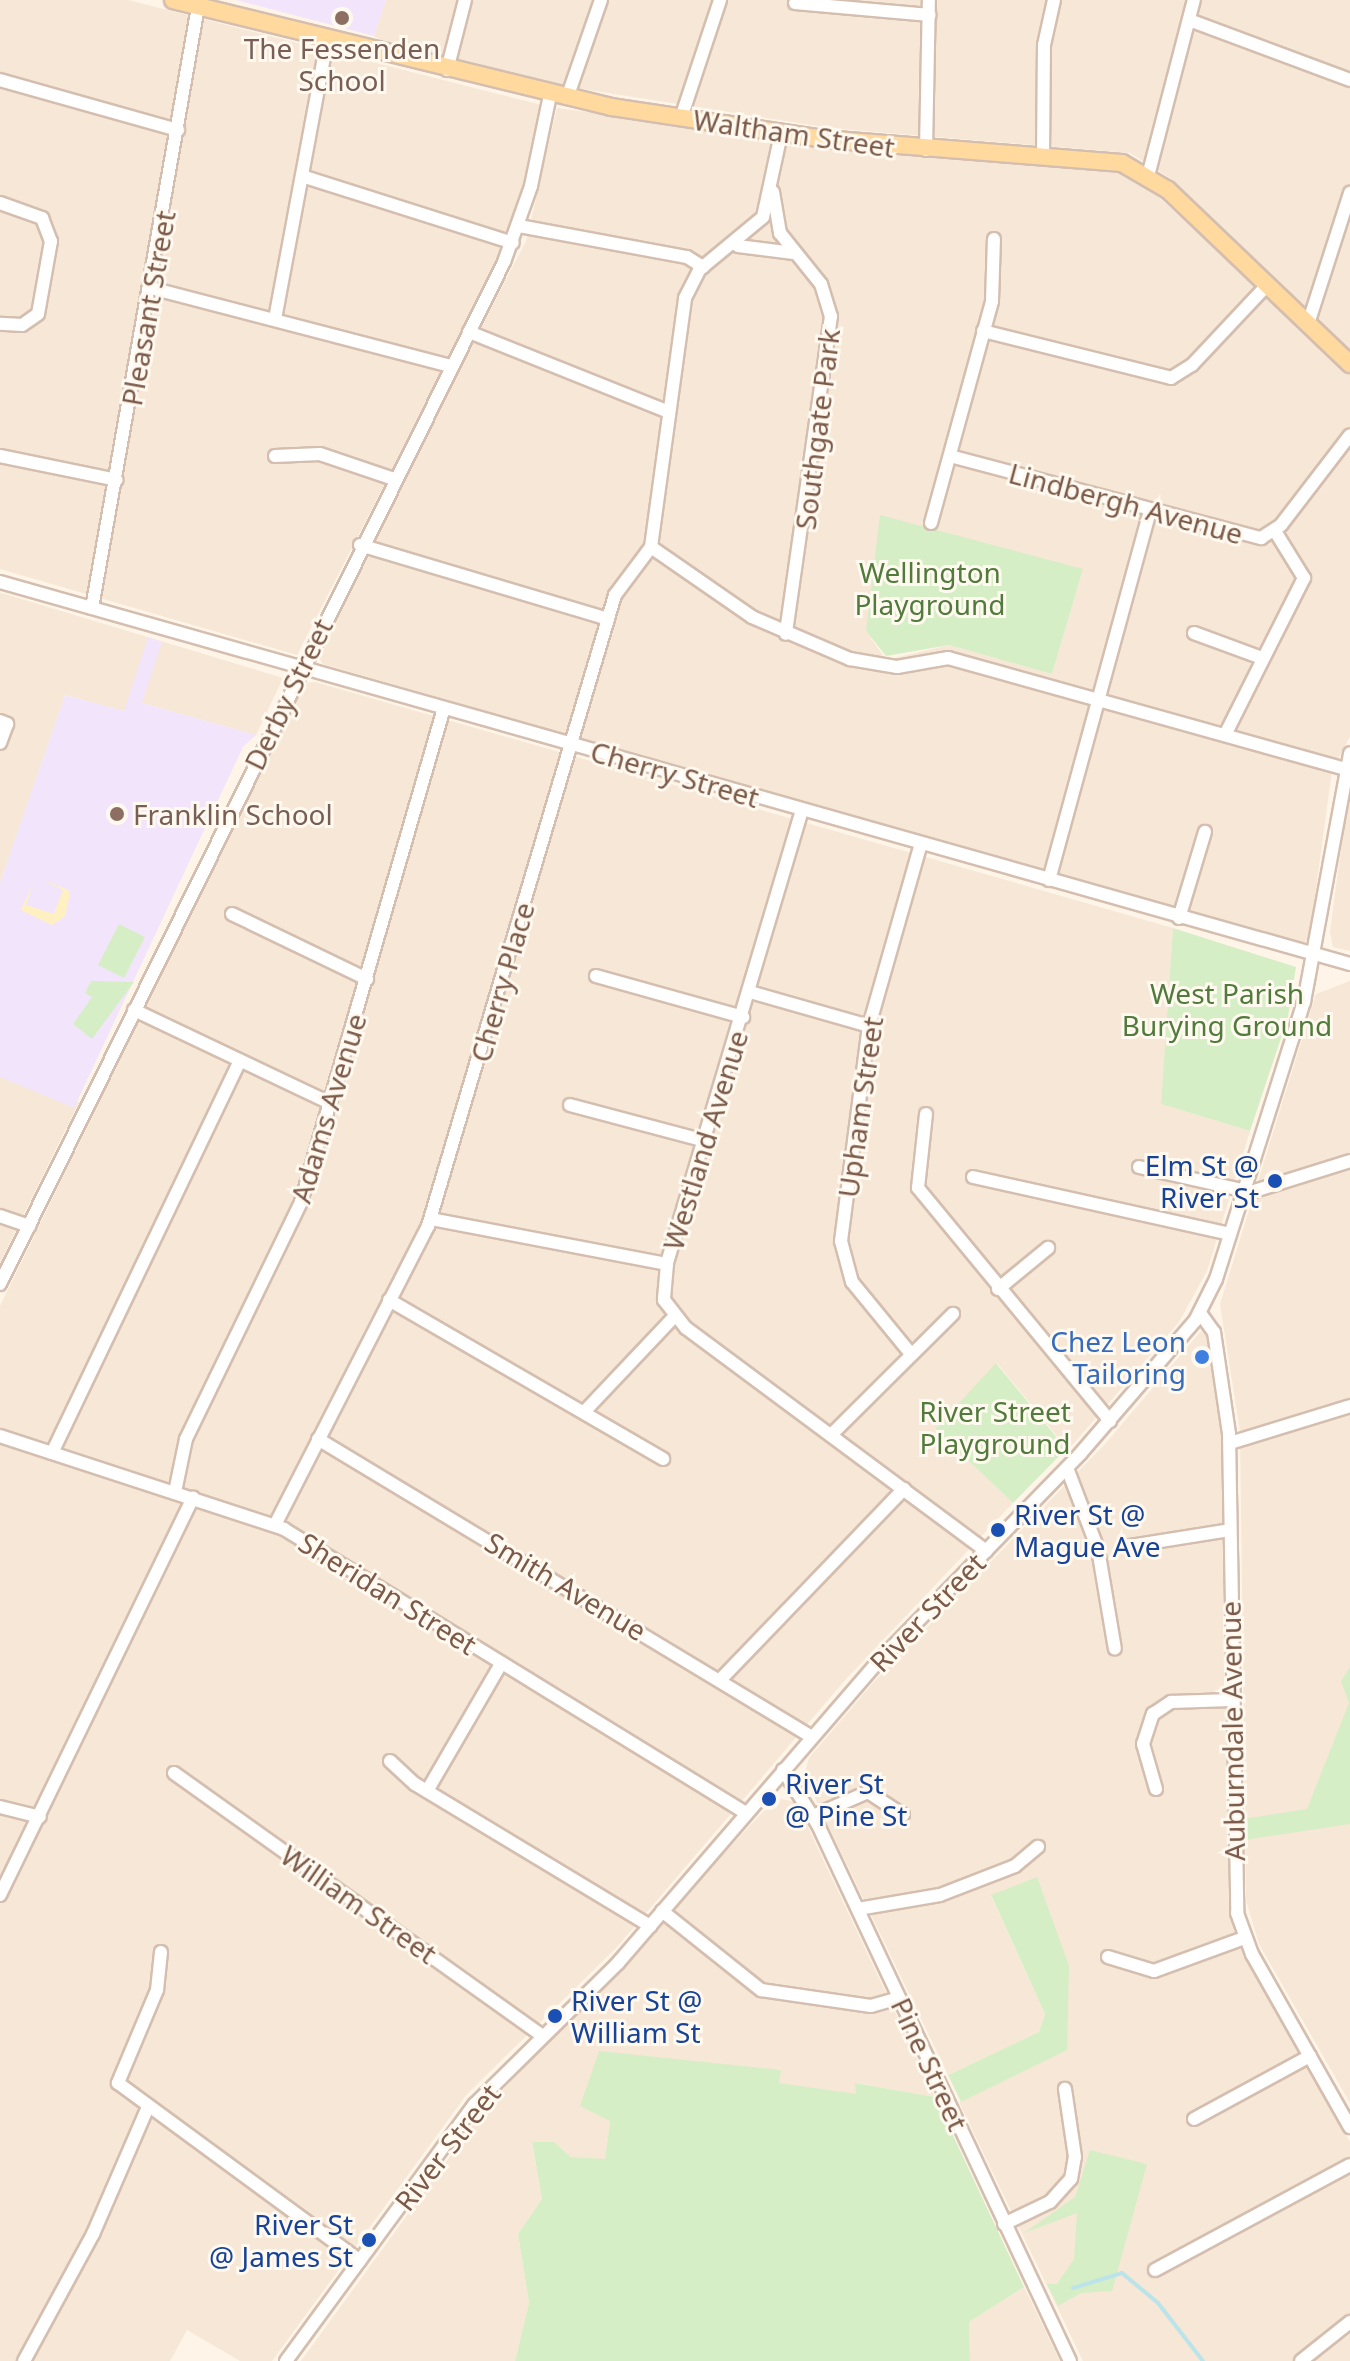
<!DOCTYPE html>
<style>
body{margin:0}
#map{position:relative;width:1350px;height:2361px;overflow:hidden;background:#fef5e8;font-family:"Noto Sans",sans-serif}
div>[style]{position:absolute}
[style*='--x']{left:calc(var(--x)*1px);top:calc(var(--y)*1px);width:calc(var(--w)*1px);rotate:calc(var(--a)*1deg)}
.residential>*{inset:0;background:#f6e7d6}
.education>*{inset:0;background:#f2e5fb}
.green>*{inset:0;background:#d6eec5}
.sand>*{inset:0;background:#fff0c1}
.stream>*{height:4px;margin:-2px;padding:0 2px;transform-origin:2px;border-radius:2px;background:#bae4ea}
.roads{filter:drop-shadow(2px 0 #d4beaf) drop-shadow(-2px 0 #d4beaf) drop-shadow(0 2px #d4beaf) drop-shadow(0 -2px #d4beaf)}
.minor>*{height:12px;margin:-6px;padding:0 6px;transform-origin:6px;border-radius:6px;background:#fff}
.major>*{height:16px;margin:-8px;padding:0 8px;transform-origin:8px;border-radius:8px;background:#ffd99e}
.dots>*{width:22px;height:22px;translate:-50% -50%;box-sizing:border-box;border:4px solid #fff9f0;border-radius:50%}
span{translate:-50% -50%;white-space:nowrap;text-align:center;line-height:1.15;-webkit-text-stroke:6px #fff9f0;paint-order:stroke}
.education-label{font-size:28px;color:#785e54}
.left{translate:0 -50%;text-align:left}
.street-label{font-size:28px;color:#7b5a49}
.park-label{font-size:28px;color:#517b3d}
.transit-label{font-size:28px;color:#164399}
.right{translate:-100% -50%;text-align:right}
.shop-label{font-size:28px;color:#366cbe}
</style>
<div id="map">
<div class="residential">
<i style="clip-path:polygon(0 0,128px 0,542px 105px,529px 178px,501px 257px,297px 655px,0 569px)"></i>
<i style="clip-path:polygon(386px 0,1350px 0,1350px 350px,1173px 180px,1130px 153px,830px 128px,538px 82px,384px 43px,374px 36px)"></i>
<i style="clip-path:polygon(evenodd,557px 108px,929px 157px,1103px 166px,1139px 179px,1350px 374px,1350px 736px,1332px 771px,1309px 939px,1299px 945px,323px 664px,314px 651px,526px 241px,557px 108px,1083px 569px,1052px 674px,949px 645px,886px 660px,866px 631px,1083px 569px)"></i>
<i style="clip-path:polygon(0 593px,5px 594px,283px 678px,256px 735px,142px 703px,124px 711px,65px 695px,0 883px)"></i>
<i style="clip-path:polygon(315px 682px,1173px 928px,1161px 1104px,1250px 1131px,1207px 1271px,1179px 1322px,1068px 1450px,997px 1363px,935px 1429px,1013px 1503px,846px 1679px,617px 1947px,467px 2094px,272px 2361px,240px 2361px,187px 2330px,170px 2361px,0 2361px,0 1306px,304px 683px)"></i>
<i style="clip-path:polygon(1350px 781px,1350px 951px,1333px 947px,1330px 932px)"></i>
<i style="clip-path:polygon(1350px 981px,1350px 2103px,1259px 1944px,1246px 1900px,1240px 1431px,1220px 1304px,1316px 994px)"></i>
<i style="clip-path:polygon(0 1073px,79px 1102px,0 1263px)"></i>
<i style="clip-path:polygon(1201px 1331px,1208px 1338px,1222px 1433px,1229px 1912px,1237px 1941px,1350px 2142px,1350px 2361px,1083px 2361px,959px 2102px,1067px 2049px,1037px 1878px,991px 1896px,1045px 2014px,1039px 2032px,948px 2075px,804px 1775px,809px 1758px,872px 1684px,1106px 1443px)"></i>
<i style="clip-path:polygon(776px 1798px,796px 1802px,935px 2097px,856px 2083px,856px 2095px,778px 2083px,780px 2069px,610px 2121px,605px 2160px,571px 2157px,554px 2142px,532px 2143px,542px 2199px,518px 2234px,529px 2303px,515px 2361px,301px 2361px,483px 2111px)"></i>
<i style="clip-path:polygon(1024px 2287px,1060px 2361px,970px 2361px,969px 2322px)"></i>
</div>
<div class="education">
<i style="clip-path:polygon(236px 0,386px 0,374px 36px)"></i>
<i style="clip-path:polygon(148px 637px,162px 642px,142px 703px,256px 735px,243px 747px,74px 1108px,0 1077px,0 883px,65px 695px,124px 711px)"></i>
</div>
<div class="green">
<i style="clip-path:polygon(880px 515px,1083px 569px,1052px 674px,949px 645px,886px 656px,866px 631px)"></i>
<i style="clip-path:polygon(119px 924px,145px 937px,124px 978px,98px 965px)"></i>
<i style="clip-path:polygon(1173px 928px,1296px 967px,1288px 1017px,1250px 1131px,1161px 1104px)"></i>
<i style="clip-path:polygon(91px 981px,134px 982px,92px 1039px,73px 1024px,92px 997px,85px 993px)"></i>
<i style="clip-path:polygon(996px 1363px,1066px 1449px,1013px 1503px,935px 1429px)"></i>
<i style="clip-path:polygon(1350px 1667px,1350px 1824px,1244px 1840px,1243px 1819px,1307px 1809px,1349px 1703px,1341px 1681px)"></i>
<i style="clip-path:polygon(1037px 1877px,1069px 1966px,1067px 2050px,961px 2102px,948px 2075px,1039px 2032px,1045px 2014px,991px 1895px)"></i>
<i style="clip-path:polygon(599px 2051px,781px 2070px,779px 2083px,856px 2094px,855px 2083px,935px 2097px,1024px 2287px,969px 2322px,970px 2361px,515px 2361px,529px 2303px,518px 2234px,542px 2199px,532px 2142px,554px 2142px,571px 2157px,605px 2159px,610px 2121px,580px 2106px)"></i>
<i style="clip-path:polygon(1090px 2150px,1147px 2164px,1112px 2291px,1081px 2293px,1058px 2306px,1047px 2284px,1057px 2284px,1074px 2259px,1077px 2213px,1024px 2233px,1075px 2197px)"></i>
</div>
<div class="sand">
<i style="clip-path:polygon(41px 879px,68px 890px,70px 894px,65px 916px,52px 925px,21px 910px,33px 883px,26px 905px,54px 914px,63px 890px)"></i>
</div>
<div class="stream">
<i style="--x:1073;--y:2288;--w:51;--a:-17"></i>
<i style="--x:1122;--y:2273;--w:47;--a:39.8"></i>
<i style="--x:1158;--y:2303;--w:73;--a:52.2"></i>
</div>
<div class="roads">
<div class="minor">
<i style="--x:795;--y:3;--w:135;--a:5.1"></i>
<i style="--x:1189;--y:20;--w:172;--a:20.4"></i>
<i style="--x:447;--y:70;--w:72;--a:-75.6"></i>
<i style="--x:0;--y:80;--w:185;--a:15.7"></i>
<i style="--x:567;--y:98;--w:104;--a:-70.9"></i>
<i style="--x:681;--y:118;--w:124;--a:-71.7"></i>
<i style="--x:926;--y:150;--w:150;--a:-88.9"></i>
<i style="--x:1043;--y:157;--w:112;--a:-89.5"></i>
<i style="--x:1044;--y:45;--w:46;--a:-77.5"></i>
<i style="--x:302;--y:176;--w:221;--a:17.6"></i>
<i style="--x:1148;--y:176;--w:182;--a:-75.4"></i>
<i style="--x:773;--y:192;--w:42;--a:80.3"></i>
<i style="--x:780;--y:233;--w:65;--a:51.2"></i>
<i style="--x:821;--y:284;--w:34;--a:73"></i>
<i style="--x:831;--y:316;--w:321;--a:98.1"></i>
<i style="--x:0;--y:203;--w:45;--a:19.7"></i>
<i style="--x:42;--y:218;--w:25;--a:69"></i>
<i style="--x:51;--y:241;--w:74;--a:100.1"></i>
<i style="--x:38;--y:314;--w:19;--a:145"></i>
<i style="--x:22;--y:325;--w:22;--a:-177"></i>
<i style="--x:519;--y:226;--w:171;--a:10.5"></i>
<i style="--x:687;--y:257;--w:19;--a:32"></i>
<i style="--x:738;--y:246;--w:56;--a:7.1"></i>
<i style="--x:151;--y:288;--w:310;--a:14.6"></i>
<i style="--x:275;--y:319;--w:284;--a:-79.4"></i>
<i style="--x:1308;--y:324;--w:138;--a:-72.2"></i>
<i style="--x:983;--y:331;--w:194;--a:14"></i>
<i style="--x:1171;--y:378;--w:25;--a:-32"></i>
<i style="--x:1192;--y:365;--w:110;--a:-46.8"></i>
<i style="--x:469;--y:332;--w:215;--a:21.8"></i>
<i style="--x:0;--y:456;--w:119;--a:11.6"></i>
<i style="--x:275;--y:456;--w:45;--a:-2.5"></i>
<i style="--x:320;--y:454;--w:78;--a:18.7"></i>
<i style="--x:950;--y:456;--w:322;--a:14.8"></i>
<i style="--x:1261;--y:538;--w:24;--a:-33"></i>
<i style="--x:1281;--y:525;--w:113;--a:-52.5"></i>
<i style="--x:931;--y:523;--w:230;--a:-74.6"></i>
<i style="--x:992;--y:301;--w:62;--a:-88.2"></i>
<i style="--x:360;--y:545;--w:259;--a:16.6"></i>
<i style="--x:651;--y:547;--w:123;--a:34.7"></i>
<i style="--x:752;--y:617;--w:107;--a:23.2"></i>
<i style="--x:850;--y:659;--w:48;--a:9.7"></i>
<i style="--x:897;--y:667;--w:52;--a:-10"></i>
<i style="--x:948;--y:658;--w:410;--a:15.6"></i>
<i style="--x:651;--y:547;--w:251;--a:-82.2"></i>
<i style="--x:685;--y:298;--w:31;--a:-63"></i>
<i style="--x:699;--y:270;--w:83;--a:-39.6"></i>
<i style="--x:763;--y:217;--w:85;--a:-77.8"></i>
<i style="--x:0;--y:582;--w:1403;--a:15.8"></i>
<i style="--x:92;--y:608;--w:610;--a:-80"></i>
<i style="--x:1194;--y:633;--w:72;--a:20.2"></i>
<i style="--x:0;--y:721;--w:8;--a:23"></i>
<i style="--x:7;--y:724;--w:20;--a:110"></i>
<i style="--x:1225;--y:735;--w:176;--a:-63.3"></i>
<i style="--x:1304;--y:578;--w:55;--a:-121.7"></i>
<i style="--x:802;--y:810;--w:474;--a:106.6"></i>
<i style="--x:667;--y:1264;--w:36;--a:95"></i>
<i style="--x:664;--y:1300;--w:36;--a:52"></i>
<i style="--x:686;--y:1328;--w:374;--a:36.6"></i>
<i style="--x:1049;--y:880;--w:384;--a:-74.7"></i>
<i style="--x:232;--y:914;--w:150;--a:25.7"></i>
<i style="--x:1179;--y:918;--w:90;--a:-73.2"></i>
<i style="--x:596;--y:976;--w:153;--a:15.6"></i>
<i style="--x:750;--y:992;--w:124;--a:15.9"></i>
<i style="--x:134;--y:1010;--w:217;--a:25.4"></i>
<i style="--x:570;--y:1105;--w:140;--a:14.9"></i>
<i style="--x:926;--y:1114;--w:74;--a:96.2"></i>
<i style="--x:918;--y:1188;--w:302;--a:50.5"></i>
<i style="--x:1139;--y:1167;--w:115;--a:12.6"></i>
<i style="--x:1251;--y:1192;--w:104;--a:-17.4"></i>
<i style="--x:973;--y:1177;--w:263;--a:12.5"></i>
<i style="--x:0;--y:1216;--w:31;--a:19"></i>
<i style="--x:431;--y:1219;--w:240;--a:10.8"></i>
<i style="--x:0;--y:1284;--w:1140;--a:-63.75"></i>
<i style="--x:504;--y:262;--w:81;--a:-70.4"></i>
<i style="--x:531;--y:186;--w:93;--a:-78.2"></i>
<i style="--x:998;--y:1289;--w:65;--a:-39.4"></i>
<i style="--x:389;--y:1300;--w:317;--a:30.1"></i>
<i style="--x:1200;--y:1313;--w:24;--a:54"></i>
<i style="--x:1214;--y:1332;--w:103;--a:81.6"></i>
<i style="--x:1229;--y:1434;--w:479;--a:89"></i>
<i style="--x:1237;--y:1913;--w:44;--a:69.9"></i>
<i style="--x:1252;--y:1954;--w:199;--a:60.5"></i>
<i style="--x:911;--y:1354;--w:93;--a:-129.3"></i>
<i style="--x:852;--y:1282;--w:42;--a:-105"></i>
<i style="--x:841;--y:1241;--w:217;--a:-82.6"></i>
<i style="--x:869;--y:1026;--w:189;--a:-74.1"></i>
<i style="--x:585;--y:1411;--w:128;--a:-46.6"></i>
<i style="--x:831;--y:1435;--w:172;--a:-44.8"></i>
<i style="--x:0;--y:1436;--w:299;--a:18.1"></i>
<i style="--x:284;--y:1529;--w:542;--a:31.58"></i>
<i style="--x:318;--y:1439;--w:577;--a:31.1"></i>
<i style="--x:1230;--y:1443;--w:126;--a:-17.1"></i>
<i style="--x:52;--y:1453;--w:435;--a:-64.4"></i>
<i style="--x:1067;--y:1468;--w:87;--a:69.1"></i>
<i style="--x:1098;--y:1549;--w:101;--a:80.4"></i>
<i style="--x:175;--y:1492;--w:54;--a:-78.3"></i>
<i style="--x:186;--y:1439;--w:263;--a:-64.1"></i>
<i style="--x:301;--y:1202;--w:514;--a:-73.86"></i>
<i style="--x:275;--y:1525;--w:336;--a:-62.9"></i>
<i style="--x:428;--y:1226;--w:658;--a:-73.49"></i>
<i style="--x:615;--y:595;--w:60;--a:-53.1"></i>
<i style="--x:1130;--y:1546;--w:101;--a:-9.1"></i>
<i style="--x:721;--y:1679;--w:264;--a:-46.1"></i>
<i style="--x:390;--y:1761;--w:34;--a:43"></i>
<i style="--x:415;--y:1784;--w:275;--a:31.1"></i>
<i style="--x:783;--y:1770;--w:65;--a:57.5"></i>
<i style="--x:818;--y:1825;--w:592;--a:64.82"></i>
<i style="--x:174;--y:1773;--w:453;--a:35.5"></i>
<i style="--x:1156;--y:1789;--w:47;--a:-106.1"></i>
<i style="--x:1143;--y:1744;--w:32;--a:-72"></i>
<i style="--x:1153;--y:1714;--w:22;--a:-34"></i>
<i style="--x:1171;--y:1702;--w:60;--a:-1.9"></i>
<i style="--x:427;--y:1791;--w:147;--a:-59.8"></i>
<i style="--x:0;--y:1807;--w:41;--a:14"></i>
<i style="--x:813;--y:1816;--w:60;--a:-23.6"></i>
<i style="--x:868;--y:1792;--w:42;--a:33.3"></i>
<i style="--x:0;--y:1895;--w:442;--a:-64.1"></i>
<i style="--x:858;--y:1909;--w:83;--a:-9.7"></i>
<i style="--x:940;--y:1895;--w:80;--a:-21.1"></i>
<i style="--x:1015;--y:1866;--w:30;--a:-40"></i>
<i style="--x:662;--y:1911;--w:127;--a:38.6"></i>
<i style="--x:761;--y:1990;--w:111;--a:8.3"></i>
<i style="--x:871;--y:2006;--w:29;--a:-16"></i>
<i style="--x:161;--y:1952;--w:38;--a:96"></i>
<i style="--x:157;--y:1990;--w:101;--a:112.8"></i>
<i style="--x:118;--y:2083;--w:300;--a:36.3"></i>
<i style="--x:1108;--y:1957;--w:48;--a:16.9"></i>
<i style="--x:1154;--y:1971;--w:96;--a:-20.1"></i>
<i style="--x:1194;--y:2119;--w:132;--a:-28.5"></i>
<i style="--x:1004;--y:2224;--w:51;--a:-25.6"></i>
<i style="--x:1050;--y:2202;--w:31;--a:-48"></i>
<i style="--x:1071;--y:2179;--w:22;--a:-80"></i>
<i style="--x:1075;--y:2157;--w:69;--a:-98.4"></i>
<i style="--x:1155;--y:2270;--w:221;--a:-28.3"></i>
<i style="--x:24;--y:2361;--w:145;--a:-61.5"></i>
<i style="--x:93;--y:2234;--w:138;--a:-66.6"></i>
<i style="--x:286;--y:2361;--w:319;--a:-53.7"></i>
<i style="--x:475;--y:2104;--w:201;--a:-44.6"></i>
<i style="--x:618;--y:1963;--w:394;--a:-49.2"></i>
<i style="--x:875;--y:1665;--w:294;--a:-45.8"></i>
<i style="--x:1080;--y:1454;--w:176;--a:-49.2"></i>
<i style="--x:1195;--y:1321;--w:47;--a:-63.4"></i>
<i style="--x:1216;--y:1279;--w:291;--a:-72.4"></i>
<i style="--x:1304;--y:1002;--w:253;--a:-79.5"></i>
<i style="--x:1301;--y:2361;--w:63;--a:-38.5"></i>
</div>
<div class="major">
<i style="--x:173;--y:0;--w:452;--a:13.7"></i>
<i style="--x:612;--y:107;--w:214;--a:8.6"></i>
<i style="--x:824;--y:139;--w:299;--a:4.6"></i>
<i style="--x:1122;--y:163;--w:53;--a:30.4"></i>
<i style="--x:1168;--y:190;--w:252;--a:43.7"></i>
</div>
</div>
<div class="dots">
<i style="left:342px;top:18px;background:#8d6e63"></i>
<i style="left:117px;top:814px;background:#8d6e63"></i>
<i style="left:1275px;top:1181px;background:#1a4fb4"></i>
<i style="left:1202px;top:1357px;background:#3f7fe0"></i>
<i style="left:998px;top:1530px;background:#1a4fb4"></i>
<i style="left:769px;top:1799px;background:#1a4fb4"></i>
<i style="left:555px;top:2016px;background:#1a4fb4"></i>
<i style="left:369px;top:2240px;background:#1a4fb4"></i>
</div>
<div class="education-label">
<span style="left:342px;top:64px">The Fessenden<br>School</span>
<span class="left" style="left:133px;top:814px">Franklin School</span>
</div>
<div class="street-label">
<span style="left:794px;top:133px;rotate:8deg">Waltham Street</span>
<span style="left:148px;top:308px;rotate:-80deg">Pleasant Street</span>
<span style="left:817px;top:429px;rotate:-83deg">Southgate Park</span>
<span style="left:1126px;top:503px;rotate:15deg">Lindbergh Avenue</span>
<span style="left:288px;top:694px;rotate:-64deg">Derby Street</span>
<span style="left:675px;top:774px;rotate:16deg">Cherry Street</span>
<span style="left:502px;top:982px;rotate:-74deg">Cherry Place</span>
<span style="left:860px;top:1107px;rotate:-82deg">Upham Street</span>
<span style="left:328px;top:1108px;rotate:-73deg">Adams Avenue</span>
<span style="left:705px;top:1140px;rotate:-73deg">Westland Avenue</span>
<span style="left:566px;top:1586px;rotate:31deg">Smith Avenue</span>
<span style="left:388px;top:1593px;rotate:32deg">Sheridan Street</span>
<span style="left:927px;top:1612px;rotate:-46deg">River Street</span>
<span style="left:1232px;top:1731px;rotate:-91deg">Auburndale Avenue</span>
<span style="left:359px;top:1904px;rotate:35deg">William Street</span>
<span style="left:930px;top:2064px;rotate:65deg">Pine Street</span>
<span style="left:447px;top:2147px;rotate:-52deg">River Street</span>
</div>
<div class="park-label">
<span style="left:930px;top:588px">Wellington<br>Playground</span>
<span style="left:1227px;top:1009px">West Parish<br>Burying Ground</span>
<span style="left:995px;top:1427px">River Street<br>Playground</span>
</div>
<div class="transit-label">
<span class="right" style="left:1259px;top:1181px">Elm St @<br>River St</span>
<span class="left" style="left:1014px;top:1530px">River St @<br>Mague Ave</span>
<span class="left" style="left:785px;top:1799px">River St<br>@ Pine St</span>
<span class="left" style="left:571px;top:2016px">River St @<br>William St</span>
<span class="right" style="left:353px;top:2240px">River St<br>@ James St</span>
</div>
<div class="shop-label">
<span class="right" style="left:1186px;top:1357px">Chez Leon<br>Tailoring</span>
</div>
</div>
